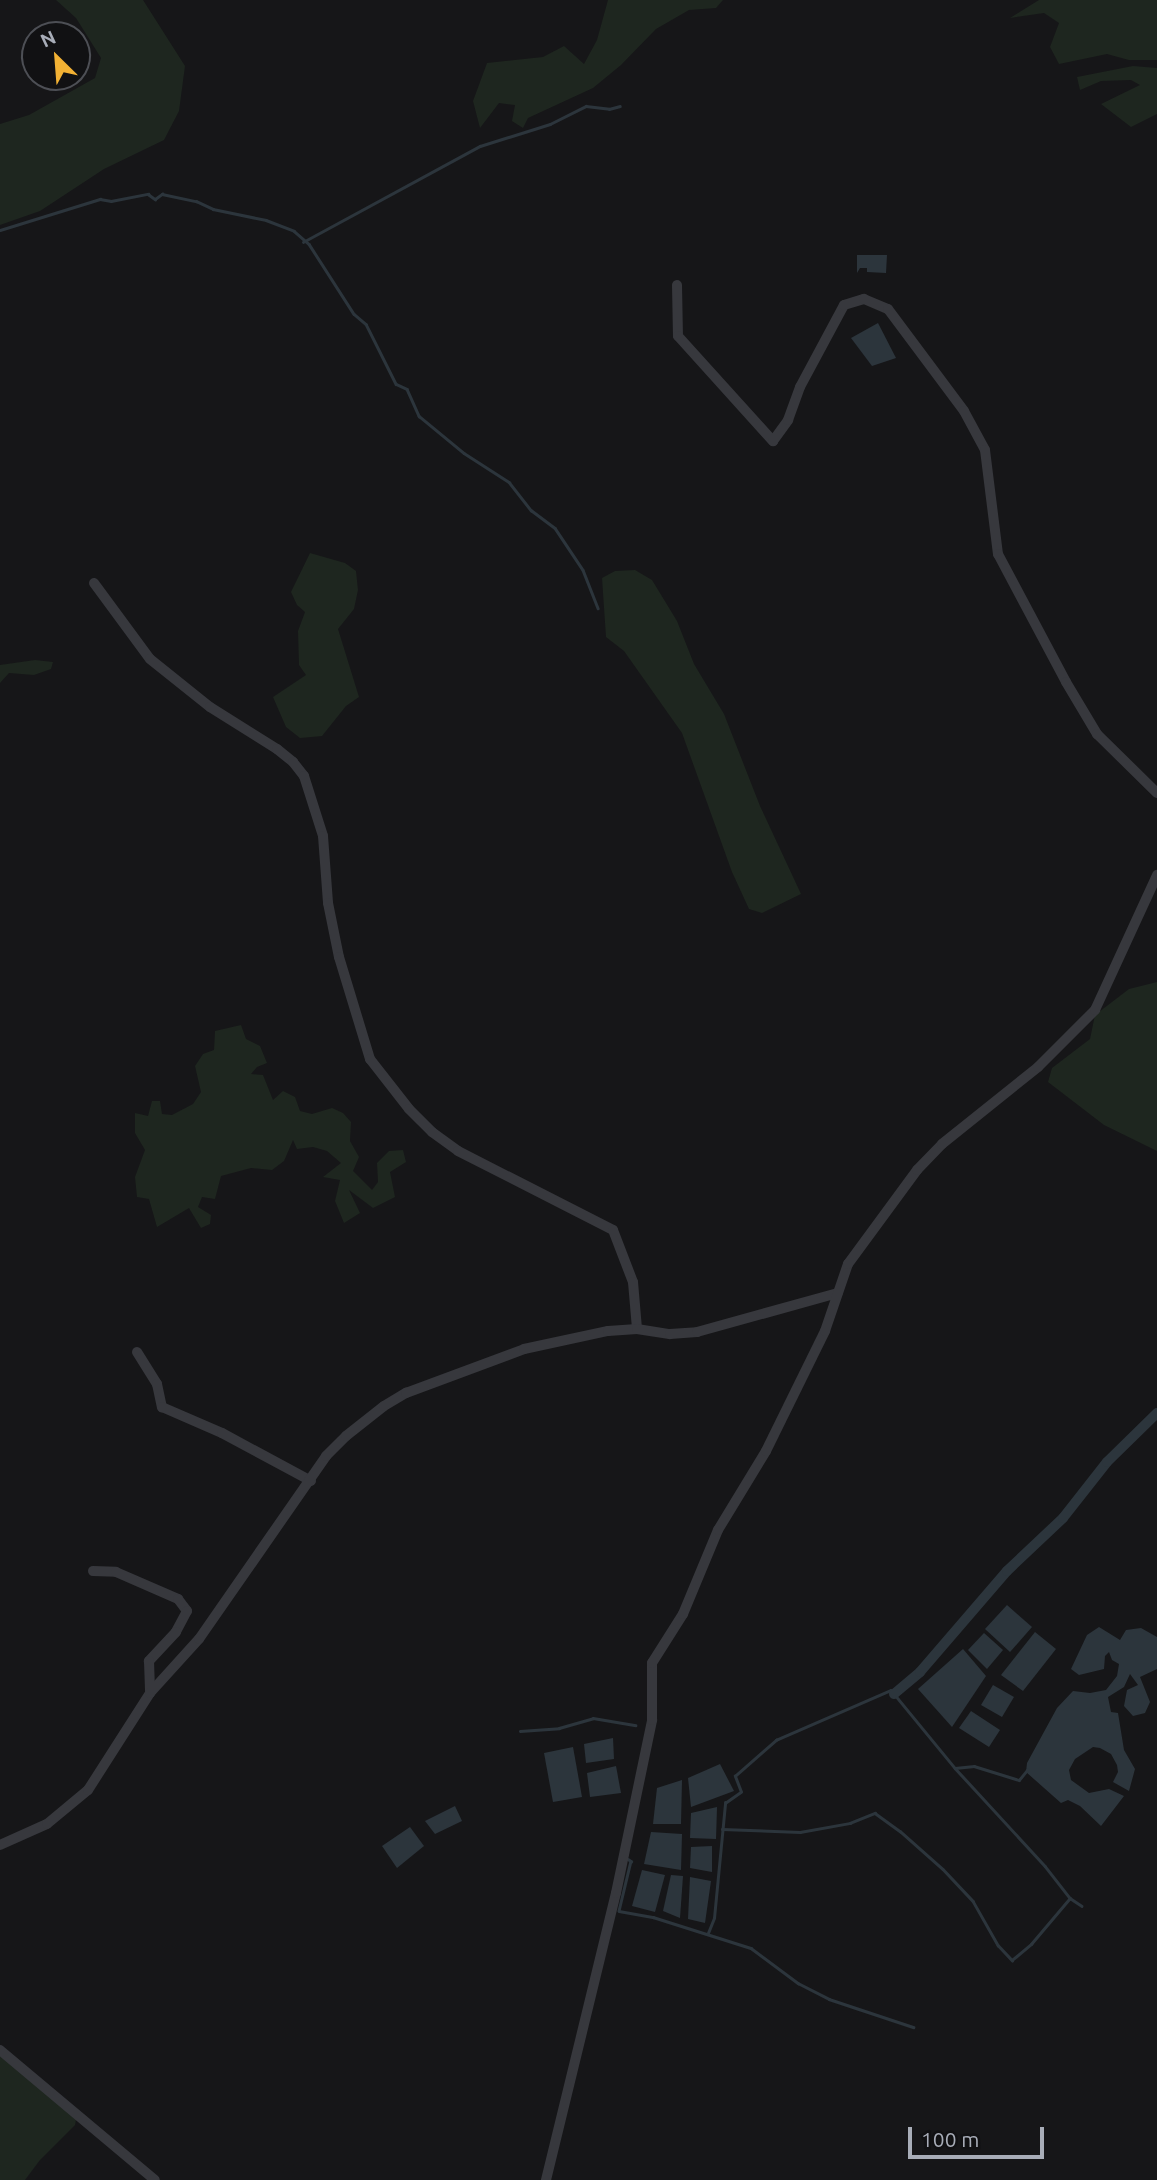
<!DOCTYPE html>
<style>
body{margin:0}
#map{position:relative;width:1157px;height:2180px;overflow:hidden;background:#161618;font-family:Ubuntu,sans-serif}
div>[style]{position:absolute}
[style*='--x']{left:calc(var(--x)*1px);top:calc(var(--y)*1px);width:calc(var(--w)*1px);rotate:calc(var(--a)*1deg)}
.green>*{inset:0;background:#1e261f}
.water>*{inset:0;background:#2c353c}
.stream>*{height:2.5px;margin:-1.25px;padding:0 1.25px;transform-origin:1.25px;border-radius:1.25px;background:#2c353c}
.canal>*{height:10px;margin:-5px;padding:0 5px;transform-origin:5px;border-radius:5px;background:#2c353c}
.minor>*{height:10px;margin:-5px;padding:0 5px;transform-origin:5px;border-radius:5px;background:#37383d}
span{translate:-50% -50%;white-space:nowrap;text-align:center;line-height:1.15;-webkit-text-stroke:7px #111113;paint-order:stroke}
.north{position:absolute;left:21px;top:21px;width:70px;height:70px;box-sizing:border-box;background:#111113;border:2px solid #4d4f55;border-radius:50%;rotate:335deg;font-size:19px;font-weight:700;line-height:28px;text-align:center;color:#a8adb8}
.north::after{content:'';display:block;margin:auto;width:24px;height:32px;background:#f2b134;clip-path:polygon(50% 0,100% 100%,50% 72%,0 100%)}
.scale{position:absolute;left:908px;top:2127px;width:136px;height:32px;box-sizing:border-box;border:4px solid #a8adb8;border-top:0;padding-left:9px;font-size:21px;line-height:24px;white-space:nowrap;color:#a8adb8;-webkit-text-stroke:5px #111113;paint-order:stroke}
</style>
<div id="map">
<div class="green">
<i style="clip-path:polygon(56px 0,143px 0,185px 66px,179px 111px,164px 140px,104px 169px,40px 211px,0 225px,0 124px,29px 115px,95px 78px,101px 58px,76px 18px)"></i>
<i style="clip-path:polygon(608px 0,723px 0,716px 8px,689px 10px,656px 29px,621px 65px,593px 88px,528px 118px,523px 128px,512px 121px,515px 105px,499px 103px,480px 128px,473px 101px,487px 63px,543px 57px,564px 46px,584px 64px,597px 40px)"></i>
<i style="clip-path:polygon(1039px 0,1157px 0,1157px 60px,1129px 60px,1107px 54px,1059px 64px,1050px 47px,1059px 23px,1044px 13px,1010px 18px)"></i>
<i style="clip-path:polygon(1133px 66px,1157px 68px,1157px 114px,1131px 127px,1101px 104px,1140px 85px,1131px 80px,1101px 81px,1080px 90px,1077px 77px)"></i>
<i style="clip-path:polygon(310px 553px,345px 563px,356px 571px,358px 590px,354px 609px,338px 629px,359px 697px,346px 706px,322px 736px,300px 738px,286px 727px,273px 697px,306px 675px,299px 665px,298px 631px,305px 612px,297px 605px,291px 592px)"></i>
<i style="clip-path:polygon(635px 570px,652px 580px,677px 621px,694px 664px,724px 714px,760px 806px,801px 894px,762px 913px,749px 909px,732px 872px,682px 733px,624px 651px,606px 637px,602px 578px,615px 571px)"></i>
<i style="clip-path:polygon(35px 660px,53px 662px,51px 669px,34px 675px,9px 673px,0 683px,0 665px)"></i>
<i style="clip-path:polygon(1157px 982px,1157px 1151px,1104px 1125px,1048px 1082px,1052px 1068px,1090px 1039px,1095px 1015px,1129px 989px)"></i>
<i style="clip-path:polygon(241px 1025px,246px 1039px,260px 1046px,267px 1063px,257px 1067px,251px 1074px,263px 1075px,273px 1100px,283px 1091px,295px 1097px,300px 1111px,312px 1114px,332px 1108px,343px 1113px,351px 1122px,350px 1141px,359px 1157px,353px 1171px,372px 1190px,378px 1182px,377px 1163px,389px 1151px,403px 1150px,406px 1162px,390px 1172px,395px 1197px,373px 1208px,349px 1190px,360px 1213px,344px 1223px,335px 1201px,340px 1180px,323px 1177px,341px 1163px,327px 1151px,313px 1147px,297px 1149px,293px 1140px,284px 1161px,272px 1170px,251px 1168px,221px 1176px,215px 1199px,202px 1197px,198px 1207px,211px 1215px,210px 1224px,201px 1228px,189px 1208px,157px 1227px,149px 1199px,137px 1197px,135px 1177px,145px 1150px,135px 1133px,135px 1113px,148px 1116px,152px 1101px,160px 1101px,162px 1114px,172px 1115px,193px 1104px,201px 1092px,195px 1066px,203px 1054px,214px 1050px,215px 1031px)"></i>
<i style="clip-path:polygon(0 2051px,77px 2114px,75px 2125px,40px 2160px,25px 2180px,0 2180px)"></i>
</div>
<div class="water">
<i style="clip-path:polygon(857px 255px,887px 255px,886px 273px,867px 272px,867px 268px,860px 268px,857px 273px)"></i>
<i style="clip-path:polygon(878px 323px,896px 358px,872px 366px,851px 338px)"></i>
<i style="clip-path:polygon(1007px 1605px,1032px 1627px,1010px 1652px,985px 1629px)"></i>
<i style="clip-path:polygon(1099px 1627px,1120px 1640px,1126px 1630px,1141px 1628px,1157px 1637px,1157px 1669px,1140px 1677px,1150px 1702px,1145px 1713px,1133px 1716px,1124px 1706px,1127px 1690px,1138px 1685px,1130px 1674px,1124px 1687px,1108px 1697px,1111px 1712px,1118px 1713px,1124px 1750px,1135px 1769px,1129px 1791px,1113px 1782px,1118px 1772px,1117px 1765px,1111px 1754px,1100px 1748px,1093px 1747px,1075px 1759px,1069px 1770px,1071px 1780px,1089px 1793px,1109px 1789px,1124px 1796px,1101px 1826px,1080px 1806px,1068px 1800px,1061px 1803px,1026px 1772px,1027px 1763px,1057px 1708px,1073px 1691px,1090px 1693px,1106px 1690px,1117px 1676px,1119px 1664px,1112px 1660px,1109px 1652px,1105px 1656px,1104px 1669px,1079px 1675px,1071px 1669px,1087px 1635px)"></i>
<i style="clip-path:polygon(1035px 1632px,1056px 1649px,1023px 1691px,1001px 1675px)"></i>
<i style="clip-path:polygon(984px 1633px,1003px 1650px,987px 1669px,968px 1650px)"></i>
<i style="clip-path:polygon(963px 1649px,986px 1676px,952px 1727px,918px 1689px)"></i>
<i style="clip-path:polygon(993px 1685px,1014px 1697px,1002px 1717px,981px 1705px)"></i>
<i style="clip-path:polygon(971px 1711px,1000px 1730px,989px 1747px,959px 1728px)"></i>
<i style="clip-path:polygon(613px 1738px,614px 1759px,586px 1763px,584px 1744px)"></i>
<i style="clip-path:polygon(573px 1747px,582px 1797px,553px 1802px,544px 1753px)"></i>
<i style="clip-path:polygon(720px 1764px,734px 1791px,691px 1807px,688px 1778px)"></i>
<i style="clip-path:polygon(616px 1766px,621px 1793px,590px 1797px,587px 1773px)"></i>
<i style="clip-path:polygon(682px 1780px,681px 1824px,653px 1824px,657px 1788px)"></i>
<i style="clip-path:polygon(455px 1806px,462px 1821px,435px 1834px,425px 1821px)"></i>
<i style="clip-path:polygon(717px 1807px,716px 1839px,690px 1838px,691px 1813px)"></i>
<i style="clip-path:polygon(410px 1827px,424px 1846px,397px 1868px,382px 1846px)"></i>
<i style="clip-path:polygon(651px 1832px,682px 1834px,681px 1870px,644px 1864px)"></i>
<i style="clip-path:polygon(712px 1846px,712px 1872px,690px 1868px,691px 1847px)"></i>
<i style="clip-path:polygon(642px 1870px,665px 1875px,655px 1912px,632px 1906px)"></i>
<i style="clip-path:polygon(671px 1875px,683px 1876px,680px 1918px,663px 1911px)"></i>
<i style="clip-path:polygon(690px 1877px,711px 1881px,705px 1923px,688px 1919px)"></i>
</div>
<div class="stream">
<i style="--x:0;--y:230;--w:105;--a:-17.2"></i>
<i style="--x:100;--y:199;--w:11;--a:10"></i>
<i style="--x:111;--y:201;--w:38;--a:-11"></i>
<i style="--x:148;--y:194;--w:9;--a:36"></i>
<i style="--x:155;--y:199;--w:9;--a:-36"></i>
<i style="--x:162;--y:194;--w:35;--a:12"></i>
<i style="--x:196;--y:201;--w:19;--a:25"></i>
<i style="--x:213;--y:209;--w:54;--a:11.7"></i>
<i style="--x:266;--y:220;--w:30;--a:21"></i>
<i style="--x:294;--y:231;--w:20;--a:41"></i>
<i style="--x:309;--y:244;--w:83;--a:57.3"></i>
<i style="--x:354;--y:314;--w:16;--a:40"></i>
<i style="--x:366;--y:324;--w:67;--a:63.4"></i>
<i style="--x:396;--y:384;--w:12;--a:24"></i>
<i style="--x:407;--y:389;--w:30;--a:66"></i>
<i style="--x:419;--y:416;--w:58;--a:39.4"></i>
<i style="--x:464;--y:453;--w:54;--a:32.8"></i>
<i style="--x:509;--y:482;--w:36;--a:52"></i>
<i style="--x:531;--y:510;--w:30;--a:37"></i>
<i style="--x:555;--y:528;--w:50;--a:56.3"></i>
<i style="--x:583;--y:570;--w:41;--a:68.5"></i>
<i style="--x:303;--y:242;--w:201;--a:-28.5"></i>
<i style="--x:480;--y:146;--w:73;--a:-17.4"></i>
<i style="--x:550;--y:124;--w:40;--a:-26.6"></i>
<i style="--x:586;--y:106;--w:23;--a:7"></i>
<i style="--x:609;--y:109;--w:11;--a:-15"></i>
<i style="--x:520;--y:1731;--w:39;--a:-4"></i>
<i style="--x:559;--y:1728;--w:35;--a:-16"></i>
<i style="--x:593;--y:1718;--w:43;--a:9.5"></i>
<i style="--x:955;--y:1768;--w:133;--a:47.4"></i>
<i style="--x:1045;--y:1866;--w:41;--a:52"></i>
<i style="--x:1070;--y:1898;--w:14;--a:34"></i>
<i style="--x:722;--y:1829;--w:78;--a:2.2"></i>
<i style="--x:800;--y:1832;--w:51;--a:-10.2"></i>
<i style="--x:850;--y:1823;--w:27;--a:-22"></i>
<i style="--x:875;--y:1813;--w:31;--a:36"></i>
<i style="--x:900;--y:1831;--w:57;--a:41.5"></i>
<i style="--x:943;--y:1869;--w:44;--a:46.8"></i>
<i style="--x:973;--y:1901;--w:51;--a:60.4"></i>
<i style="--x:998;--y:1945;--w:21;--a:47"></i>
<i style="--x:1012;--y:1960;--w:25;--a:-40"></i>
<i style="--x:1031;--y:1944;--w:60;--a:-49.7"></i>
<i style="--x:628;--y:1859;--w:4;--a:34"></i>
<i style="--x:631;--y:1861;--w:51;--a:103.5"></i>
<i style="--x:619;--y:1911;--w:35;--a:10"></i>
<i style="--x:653;--y:1917;--w:103;--a:17.6"></i>
<i style="--x:751;--y:1948;--w:59;--a:36.7"></i>
<i style="--x:798;--y:1983;--w:35;--a:27"></i>
<i style="--x:829;--y:1999;--w:89;--a:18.4"></i>
<i style="--x:708;--y:1933;--w:16;--a:-68"></i>
<i style="--x:714;--y:1918;--w:116;--a:-84.5"></i>
<i style="--x:725;--y:1803;--w:19;--a:-35"></i>
<i style="--x:741;--y:1792;--w:17;--a:-111"></i>
<i style="--x:735;--y:1776;--w:55;--a:-41.3"></i>
<i style="--x:776;--y:1740;--w:125;--a:-23.5"></i>
<i style="--x:891;--y:1690;--w:101;--a:50.6"></i>
<i style="--x:955;--y:1768;--w:19;--a:-6"></i>
<i style="--x:974;--y:1766;--w:47;--a:17.3"></i>
<i style="--x:1019;--y:1780;--w:13;--a:-51"></i>
</div>
<div class="canal">
<i style="--x:894;--y:1694;--w:34;--a:-40"></i>
<i style="--x:920;--y:1672;--w:133;--a:-49.3"></i>
<i style="--x:1007;--y:1571;--w:77;--a:-43.4"></i>
<i style="--x:1063;--y:1518;--w:71;--a:-51.8"></i>
<i style="--x:1107;--y:1462;--w:70;--a:-44.4"></i>
</div>
<div class="minor">
<i style="--x:677;--y:285;--w:51;--a:88.9"></i>
<i style="--x:678;--y:336;--w:142;--a:47.9"></i>
<i style="--x:773;--y:441;--w:26;--a:-54"></i>
<i style="--x:788;--y:420;--w:35;--a:-70"></i>
<i style="--x:800;--y:387;--w:93;--a:-61.8"></i>
<i style="--x:844;--y:305;--w:21;--a:-17"></i>
<i style="--x:864;--y:299;--w:26;--a:23"></i>
<i style="--x:888;--y:309;--w:127;--a:53.3"></i>
<i style="--x:964;--y:411;--w:44;--a:61.7"></i>
<i style="--x:985;--y:450;--w:105;--a:82.9"></i>
<i style="--x:998;--y:554;--w:145;--a:62"></i>
<i style="--x:1066;--y:682;--w:61;--a:59.2"></i>
<i style="--x:1097;--y:734;--w:84;--a:44.5"></i>
<i style="--x:94;--y:583;--w:94;--a:53.6"></i>
<i style="--x:150;--y:659;--w:77;--a:38.7"></i>
<i style="--x:210;--y:707;--w:79;--a:32.1"></i>
<i style="--x:277;--y:749;--w:21;--a:39"></i>
<i style="--x:293;--y:762;--w:18;--a:52"></i>
<i style="--x:304;--y:776;--w:63;--a:72.4"></i>
<i style="--x:323;--y:836;--w:67;--a:85.7"></i>
<i style="--x:328;--y:903;--w:55;--a:78.5"></i>
<i style="--x:339;--y:957;--w:107;--a:73.1"></i>
<i style="--x:370;--y:1059;--w:63;--a:52"></i>
<i style="--x:409;--y:1109;--w:33;--a:45"></i>
<i style="--x:432;--y:1132;--w:32;--a:36"></i>
<i style="--x:458;--y:1151;--w:174;--a:27"></i>
<i style="--x:613;--y:1230;--w:56;--a:69"></i>
<i style="--x:633;--y:1282;--w:47;--a:85.1"></i>
<i style="--x:137;--y:1352;--w:38;--a:58"></i>
<i style="--x:157;--y:1384;--w:24;--a:78"></i>
<i style="--x:162;--y:1407;--w:65;--a:23.4"></i>
<i style="--x:222;--y:1433;--w:101;--a:28.3"></i>
<i style="--x:93;--y:1571;--w:23;--a:2"></i>
<i style="--x:116;--y:1572;--w:68;--a:23.5"></i>
<i style="--x:178;--y:1599;--w:15;--a:53"></i>
<i style="--x:187;--y:1611;--w:24;--a:118"></i>
<i style="--x:176;--y:1632;--w:40;--a:133"></i>
<i style="--x:149;--y:1661;--w:32;--a:88"></i>
<i style="--x:0;--y:1845;--w:51;--a:-24.1"></i>
<i style="--x:47;--y:1824;--w:53;--a:-39.7"></i>
<i style="--x:88;--y:1790;--w:115;--a:-57.4"></i>
<i style="--x:150;--y:1693;--w:73;--a:-47.8"></i>
<i style="--x:199;--y:1639;--w:223;--a:-55.2"></i>
<i style="--x:326;--y:1456;--w:28;--a:-45"></i>
<i style="--x:346;--y:1436;--w:48;--a:-38.3"></i>
<i style="--x:384;--y:1406;--w:26;--a:-31"></i>
<i style="--x:406;--y:1393;--w:126;--a:-20.4"></i>
<i style="--x:524;--y:1349;--w:86;--a:-12.1"></i>
<i style="--x:608;--y:1331;--w:29;--a:-4"></i>
<i style="--x:637;--y:1329;--w:33;--a:9"></i>
<i style="--x:670;--y:1334;--w:27;--a:-4"></i>
<i style="--x:697;--y:1332;--w:146;--a:-15.5"></i>
<i style="--x:0;--y:2050;--w:202;--a:40"></i>
<i style="--x:546;--y:2180;--w:295;--a:-76.3"></i>
<i style="--x:616;--y:1893;--w:177;--a:-78.2"></i>
<i style="--x:652;--y:1720;--w:57;--a:-90"></i>
<i style="--x:652;--y:1663;--w:58;--a:-57.7"></i>
<i style="--x:683;--y:1614;--w:91;--a:-67.4"></i>
<i style="--x:718;--y:1530;--w:92;--a:-58.7"></i>
<i style="--x:766;--y:1451;--w:134;--a:-63.8"></i>
<i style="--x:825;--y:1331;--w:71;--a:-71.1"></i>
<i style="--x:848;--y:1264;--w:117;--a:-53.7"></i>
<i style="--x:917;--y:1170;--w:36;--a:-46"></i>
<i style="--x:942;--y:1144;--w:123;--a:-38.7"></i>
<i style="--x:1038;--y:1067;--w:81;--a:-45"></i>
<i style="--x:1095;--y:1010;--w:149;--a:-65.3"></i>
</div>
<div class="north">N</div>
<div class="scale">100 m</div>
</div>
